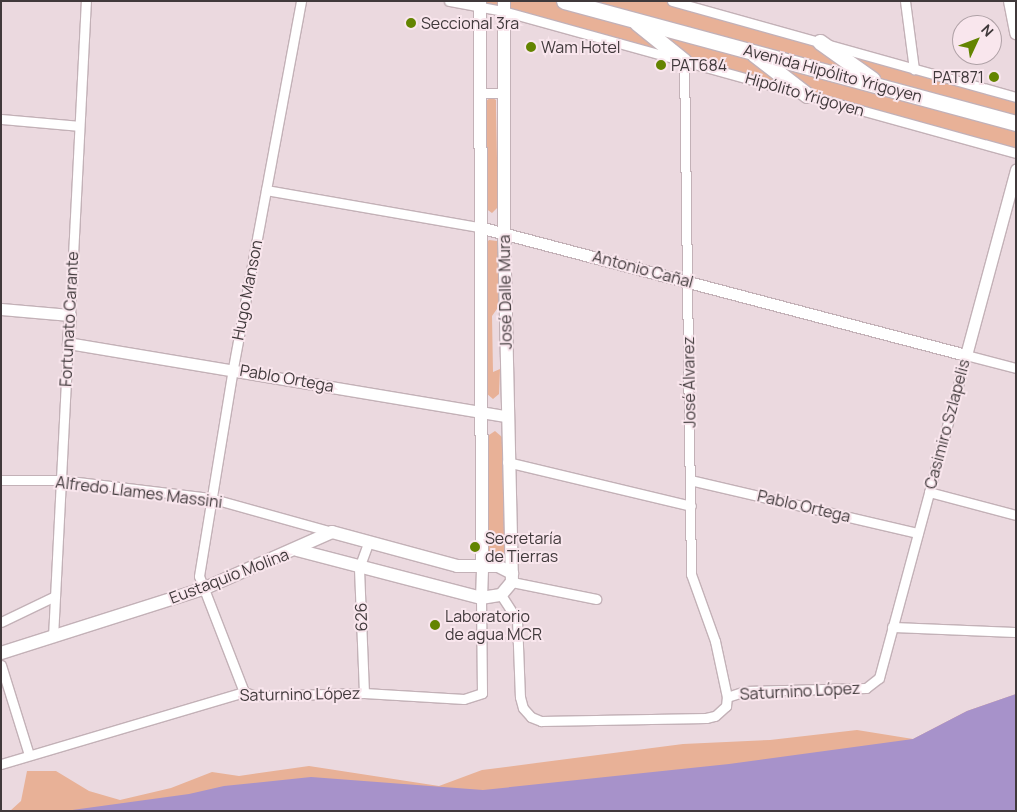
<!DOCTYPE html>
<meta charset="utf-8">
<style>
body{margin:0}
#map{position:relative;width:1017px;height:812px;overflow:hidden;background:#ebd9df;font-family:Manrope,sans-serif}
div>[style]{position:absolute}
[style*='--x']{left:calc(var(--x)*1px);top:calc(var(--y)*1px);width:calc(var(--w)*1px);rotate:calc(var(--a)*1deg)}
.green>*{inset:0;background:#e8b197}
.water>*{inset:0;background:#a792ca}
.roads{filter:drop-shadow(1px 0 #c3b1b7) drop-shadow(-1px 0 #c3b1b7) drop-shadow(0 1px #c3b1b7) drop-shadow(0 -1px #c3b1b7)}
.minor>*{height:9px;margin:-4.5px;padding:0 4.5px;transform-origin:4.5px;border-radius:4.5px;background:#fff}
.tertiary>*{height:11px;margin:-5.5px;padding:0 5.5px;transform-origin:5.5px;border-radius:5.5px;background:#fff}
.secondary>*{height:12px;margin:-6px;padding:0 6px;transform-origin:6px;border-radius:6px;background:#fff}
.trunk>*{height:15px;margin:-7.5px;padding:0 7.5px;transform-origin:7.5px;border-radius:7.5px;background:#fff}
.dots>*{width:14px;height:14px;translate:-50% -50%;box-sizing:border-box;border:2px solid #f9e6ed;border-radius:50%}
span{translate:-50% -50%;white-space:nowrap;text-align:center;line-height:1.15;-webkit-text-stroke:4px #f9e6ed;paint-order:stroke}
.poi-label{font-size:16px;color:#40393b}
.left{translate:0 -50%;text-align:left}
.right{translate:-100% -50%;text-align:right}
.street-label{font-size:16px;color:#40393b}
.frame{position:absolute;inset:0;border:2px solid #40393b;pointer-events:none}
.north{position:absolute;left:952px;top:15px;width:50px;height:50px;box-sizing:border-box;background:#f9e6ed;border:1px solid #afa1a6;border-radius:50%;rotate:47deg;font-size:14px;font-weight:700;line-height:20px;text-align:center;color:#40393b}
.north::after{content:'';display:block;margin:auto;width:18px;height:22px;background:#638400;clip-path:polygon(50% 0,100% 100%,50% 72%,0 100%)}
</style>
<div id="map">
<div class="green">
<i style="clip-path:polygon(449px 1px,672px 1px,1016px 97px,1016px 153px,684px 61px)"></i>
<i style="clip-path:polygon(491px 97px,496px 100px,496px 110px,498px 207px,492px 213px,485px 208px,485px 102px)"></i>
<i style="clip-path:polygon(489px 240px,497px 241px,498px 249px,499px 306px,492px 316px,493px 372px,500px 369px,499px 394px,493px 399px,486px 393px,485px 245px)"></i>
<i style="clip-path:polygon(495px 431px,502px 437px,505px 553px,500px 559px,492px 559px,489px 554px,489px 435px)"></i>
<i style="clip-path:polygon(1016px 694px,1016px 811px,10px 811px,21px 801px,27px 771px,56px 771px,89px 791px,120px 800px,171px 788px,212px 772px,239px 776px,309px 766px,439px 786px,482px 770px,683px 744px,770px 740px,857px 730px,913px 739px,967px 711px)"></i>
</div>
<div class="water">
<i style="clip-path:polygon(1016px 694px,1016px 811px,65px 811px,189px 794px,224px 786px,311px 777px,483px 790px,729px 764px,913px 739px,967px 711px)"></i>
</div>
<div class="roads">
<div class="minor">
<i style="--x:449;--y:1;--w:55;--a:10.5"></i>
<i style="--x:503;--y:11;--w:532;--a:15.47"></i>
<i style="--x:672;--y:1;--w:357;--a:15.6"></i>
<i style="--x:905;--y:1;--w:69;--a:82.5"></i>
<i style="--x:479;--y:93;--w:24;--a:0"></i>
<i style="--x:1;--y:119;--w:78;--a:5.1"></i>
<i style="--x:266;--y:190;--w:216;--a:9.9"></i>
<i style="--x:70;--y:315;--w:314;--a:-87.1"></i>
<i style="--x:507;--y:462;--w:189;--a:13.4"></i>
<i style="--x:1;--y:480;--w:60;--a:0"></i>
<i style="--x:61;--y:480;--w:150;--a:6.9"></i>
<i style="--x:210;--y:498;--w:127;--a:15.6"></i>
<i style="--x:690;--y:480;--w:234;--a:13.1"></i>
<i style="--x:929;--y:492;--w:90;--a:14.8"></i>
<i style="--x:512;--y:582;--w:86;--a:11.4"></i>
<i style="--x:501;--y:595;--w:30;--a:57"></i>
<i style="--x:517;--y:620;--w:77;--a:87.8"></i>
<i style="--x:520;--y:697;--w:11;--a:75"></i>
<i style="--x:523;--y:708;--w:12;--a:48"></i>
<i style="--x:531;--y:717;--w:11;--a:22"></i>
<i style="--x:541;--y:721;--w:165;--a:-1"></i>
<i style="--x:706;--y:718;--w:9;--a:-13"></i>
<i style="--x:715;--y:716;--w:15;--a:-42"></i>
<i style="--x:726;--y:706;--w:9;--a:-84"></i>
<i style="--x:727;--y:697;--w:57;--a:-102.1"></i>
<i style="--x:715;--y:641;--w:71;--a:-109.7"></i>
<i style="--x:691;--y:574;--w:513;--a:-90.78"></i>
<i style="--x:1;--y:622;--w:60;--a:-25.7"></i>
<i style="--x:892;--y:627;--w:124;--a:2.3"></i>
<i style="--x:53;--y:637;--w:294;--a:-87.1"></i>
<i style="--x:1;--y:665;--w:94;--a:72.7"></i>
<i style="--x:244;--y:692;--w:124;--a:-111.2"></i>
<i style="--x:199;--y:576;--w:211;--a:-80.7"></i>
<i style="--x:233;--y:368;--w:373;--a:-79.5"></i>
<i style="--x:364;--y:693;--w:125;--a:-92.3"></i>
<i style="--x:359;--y:568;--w:27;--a:-70"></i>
<i style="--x:727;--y:697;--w:19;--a:-18"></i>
<i style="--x:745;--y:691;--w:121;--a:-1.4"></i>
<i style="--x:866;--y:688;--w:16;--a:-38"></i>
<i style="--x:879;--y:678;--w:335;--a:-74.9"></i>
<i style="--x:966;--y:355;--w:52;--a:14.6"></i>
<i style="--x:1;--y:764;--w:253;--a:-16.5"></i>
<i style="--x:244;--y:692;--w:13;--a:18"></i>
<i style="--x:256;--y:696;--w:108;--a:-1.6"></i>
<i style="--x:364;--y:693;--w:100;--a:3.4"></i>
<i style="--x:464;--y:699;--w:19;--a:-18"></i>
<i style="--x:482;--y:693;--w:95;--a:-90.6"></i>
</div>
<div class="tertiary">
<i style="--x:479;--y:227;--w:504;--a:14.73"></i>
<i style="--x:966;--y:355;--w:192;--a:-74.9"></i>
<i style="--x:1;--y:309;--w:69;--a:5"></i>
<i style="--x:70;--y:315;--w:28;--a:94"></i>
<i style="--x:68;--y:343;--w:444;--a:9.5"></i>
<i style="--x:481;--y:598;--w:33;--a:-88"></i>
</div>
<div class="secondary">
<i style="--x:480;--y:1;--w:564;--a:89.8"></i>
<i style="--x:1010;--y:1;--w:33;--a:79"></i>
<i style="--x:297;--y:550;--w:190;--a:14.6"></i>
<i style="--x:481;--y:598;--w:20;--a:-9"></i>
<i style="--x:501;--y:595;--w:17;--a:-50"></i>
<i style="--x:512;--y:582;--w:351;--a:-91.3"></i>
<i style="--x:504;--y:231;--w:230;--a:-90"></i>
<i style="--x:1;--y:653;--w:212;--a:-17.6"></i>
<i style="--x:203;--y:589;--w:141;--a:-23.8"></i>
<i style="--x:332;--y:532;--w:130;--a:15.2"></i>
<i style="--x:457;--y:566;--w:41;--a:0"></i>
<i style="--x:498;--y:566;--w:16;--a:27"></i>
</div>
<div class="trunk">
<i style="--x:564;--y:1;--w:468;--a:15.1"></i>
<i style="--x:637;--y:23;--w:60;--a:39"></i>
<i style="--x:820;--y:42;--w:64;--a:35.4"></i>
<i style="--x:754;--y:54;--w:67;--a:37.7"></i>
</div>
</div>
<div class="dots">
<i style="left:411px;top:23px;background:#638400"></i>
<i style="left:531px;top:47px;background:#638400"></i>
<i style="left:661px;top:65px;background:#638400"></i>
<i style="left:994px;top:77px;background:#638400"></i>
<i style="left:475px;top:547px;background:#638400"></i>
<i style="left:435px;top:625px;background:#638400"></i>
</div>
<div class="poi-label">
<span class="left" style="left:421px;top:23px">Seccional 3ra</span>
<span class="left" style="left:541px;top:47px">Wam Hotel</span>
<span class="left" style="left:671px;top:65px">PAT684</span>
<span class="right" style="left:984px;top:77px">PAT871</span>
<span class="left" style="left:485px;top:547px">Secretaría<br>de Tierras</span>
<span class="left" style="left:445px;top:625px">Laboratorio<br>de agua MCR</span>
</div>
<div class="street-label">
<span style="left:833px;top:73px;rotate:15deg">Avenida Hipólito Yrigoyen</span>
<span style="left:805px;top:94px;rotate:16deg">Hipólito Yrigoyen</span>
<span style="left:643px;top:269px;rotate:15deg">Antonio Cañal</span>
<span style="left:247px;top:290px;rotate:-79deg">Hugo Manson</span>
<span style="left:505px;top:292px;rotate:-91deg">José Dalle Mura</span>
<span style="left:69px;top:319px;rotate:-87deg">Fortunato Carante</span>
<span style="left:287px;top:378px;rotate:10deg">Pablo Ortega</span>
<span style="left:689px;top:382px;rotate:-91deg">José Álvarez</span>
<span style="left:947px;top:424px;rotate:-75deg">Casimiro Szlapelis</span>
<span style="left:139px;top:492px;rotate:7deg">Alfredo Llames Massini</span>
<span style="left:804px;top:506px;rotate:13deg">Pablo Ortega</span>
<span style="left:229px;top:576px;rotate:-21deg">Eustaquio Molina</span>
<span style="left:361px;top:617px;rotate:-92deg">626</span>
<span style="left:800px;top:691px;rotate:-3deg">Saturnino López</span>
<span style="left:300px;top:694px;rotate:-1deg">Saturnino López</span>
</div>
<div class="frame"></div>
<div class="north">N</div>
</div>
